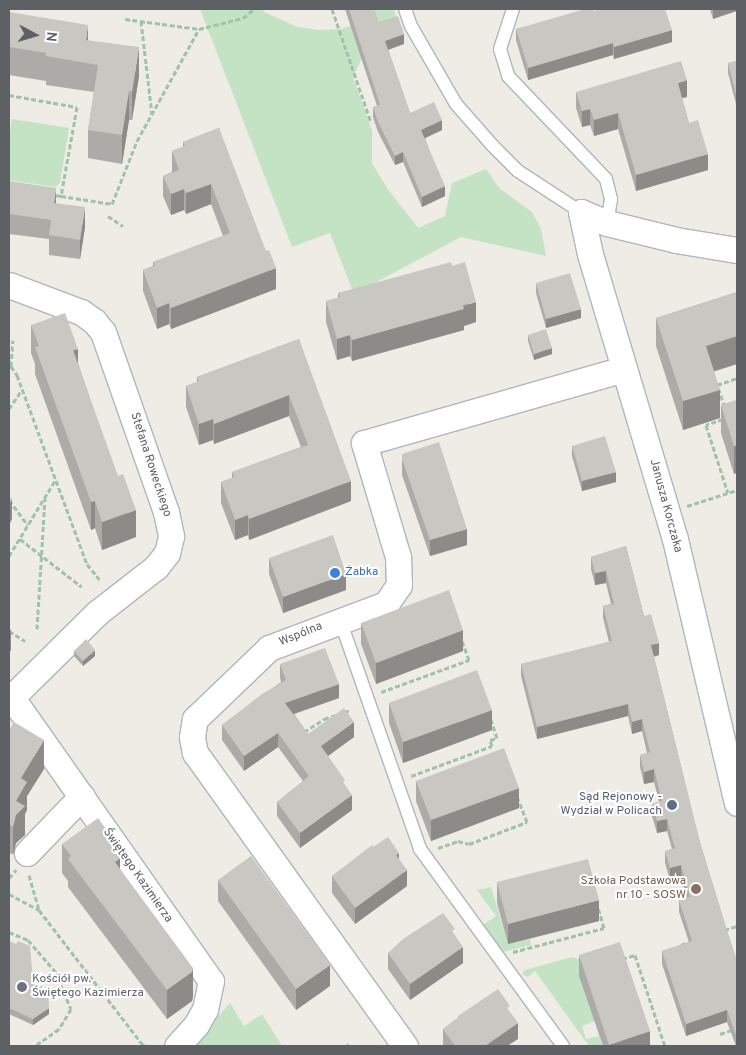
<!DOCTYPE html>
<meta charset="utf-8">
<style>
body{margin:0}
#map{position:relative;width:746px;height:1055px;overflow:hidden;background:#eeece5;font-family:Overpass,sans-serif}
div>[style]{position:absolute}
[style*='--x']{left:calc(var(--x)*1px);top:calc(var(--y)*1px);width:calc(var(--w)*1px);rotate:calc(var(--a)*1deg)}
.green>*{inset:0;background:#c4e3c5}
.path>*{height:3px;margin-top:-1.5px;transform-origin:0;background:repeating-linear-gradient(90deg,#9ec3aa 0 5px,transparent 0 7.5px)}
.roads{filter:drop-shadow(1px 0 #b2b5b9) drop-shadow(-1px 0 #b2b5b9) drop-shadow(0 1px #b2b5b9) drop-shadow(0 -1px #b2b5b9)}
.lane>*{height:12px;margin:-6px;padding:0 6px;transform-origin:6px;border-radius:6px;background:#fff}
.street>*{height:25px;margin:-12.5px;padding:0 12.5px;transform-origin:12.5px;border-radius:12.5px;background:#fff}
.wall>*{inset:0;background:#adaba7}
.shaded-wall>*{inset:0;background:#8d8b88}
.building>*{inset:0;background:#c9c7c2}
.dots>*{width:14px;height:14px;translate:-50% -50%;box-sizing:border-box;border:2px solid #fff;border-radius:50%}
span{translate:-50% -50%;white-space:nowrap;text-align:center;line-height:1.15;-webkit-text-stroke:4px #fff;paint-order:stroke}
.street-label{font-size:12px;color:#5d6064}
.shop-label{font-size:12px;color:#366cbe}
.left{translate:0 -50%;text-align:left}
.service-label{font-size:12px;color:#4e5e75}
.right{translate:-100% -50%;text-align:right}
.education-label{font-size:12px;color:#785e54}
.worship-label{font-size:12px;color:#5b616d}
.frame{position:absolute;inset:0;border:10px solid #5d6064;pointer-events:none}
.north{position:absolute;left:10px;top:10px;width:50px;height:50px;-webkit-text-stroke:4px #fff;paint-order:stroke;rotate:96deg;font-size:14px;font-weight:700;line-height:20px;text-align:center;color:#5d6064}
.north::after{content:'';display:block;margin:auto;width:18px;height:22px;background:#5d6064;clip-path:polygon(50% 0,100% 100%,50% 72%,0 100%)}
</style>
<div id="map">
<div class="green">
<i style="clip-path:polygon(200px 9px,263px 9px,264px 12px,298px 27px,319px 30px,341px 29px,363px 22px,375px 14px,375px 9px,394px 9px,403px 42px,361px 60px,353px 77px,372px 131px,372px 163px,387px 188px,418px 228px,445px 216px,452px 183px,486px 169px,499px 188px,532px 212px,541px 229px,546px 256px,461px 237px,354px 294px,330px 233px,292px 247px)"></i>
<i style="clip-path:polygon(12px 119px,69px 128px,60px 183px,55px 187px,9px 180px,9px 138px)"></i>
<i style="clip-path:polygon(491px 887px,508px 944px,530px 939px,531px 945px,503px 952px,483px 925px,496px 916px,477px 890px)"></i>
<i style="clip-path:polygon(572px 957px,585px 961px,595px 1021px,582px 1026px,586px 1039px,599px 1036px,603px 1046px,589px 1046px,535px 971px,528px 977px,522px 974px,525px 970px)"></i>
<i style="clip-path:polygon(230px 1003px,244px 1026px,262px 1014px,282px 1046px,191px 1046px)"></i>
</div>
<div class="path">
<i style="--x:332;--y:9;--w:120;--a:71"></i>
<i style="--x:125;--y:19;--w:75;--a:7.7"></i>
<i style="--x:199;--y:29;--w:45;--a:-14"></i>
<i style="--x:243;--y:18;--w:14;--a:-39"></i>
<i style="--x:141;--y:21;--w:94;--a:83.3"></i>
<i style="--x:9;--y:95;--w:69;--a:10"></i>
<i style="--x:77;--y:107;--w:90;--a:100.2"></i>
<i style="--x:61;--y:196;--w:7;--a:-172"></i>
<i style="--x:61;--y:196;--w:52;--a:8.9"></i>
<i style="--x:112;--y:204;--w:68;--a:-68.4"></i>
<i style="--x:137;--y:141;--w:128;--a:-61"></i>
<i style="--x:108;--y:216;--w:18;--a:34"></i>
<i style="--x:11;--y:366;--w:11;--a:56"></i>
<i style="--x:17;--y:375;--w:202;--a:69.7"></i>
<i style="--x:87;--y:564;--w:21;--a:51"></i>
<i style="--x:9;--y:368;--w:3;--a:-45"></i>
<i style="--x:11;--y:366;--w:26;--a:-86"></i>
<i style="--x:725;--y:407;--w:23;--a:-110"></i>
<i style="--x:717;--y:385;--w:21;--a:-19"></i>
<i style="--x:9;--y:409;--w:23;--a:-56"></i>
<i style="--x:723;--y:419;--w:18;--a:161"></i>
<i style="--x:706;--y:425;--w:71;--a:72.1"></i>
<i style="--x:9;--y:500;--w:31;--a:53"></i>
<i style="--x:687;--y:506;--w:52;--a:-17.7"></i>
<i style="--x:20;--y:539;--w:78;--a:37.7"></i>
<i style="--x:9;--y:556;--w:90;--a:-58.6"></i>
<i style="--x:37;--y:629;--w:131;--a:-86.5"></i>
<i style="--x:9;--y:631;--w:19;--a:32"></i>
<i style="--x:381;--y:692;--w:94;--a:-20"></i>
<i style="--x:469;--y:660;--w:20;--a:-110"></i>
<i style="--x:344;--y:712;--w:7;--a:-16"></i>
<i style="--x:304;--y:732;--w:24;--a:-33"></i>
<i style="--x:324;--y:719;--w:13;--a:-18"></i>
<i style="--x:411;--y:776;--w:86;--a:-20.3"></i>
<i style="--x:492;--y:746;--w:6;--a:-108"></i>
<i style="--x:490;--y:740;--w:7;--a:-16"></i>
<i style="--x:497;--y:738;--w:19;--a:-108"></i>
<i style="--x:438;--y:848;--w:21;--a:-19"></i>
<i style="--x:458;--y:841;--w:11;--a:15"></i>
<i style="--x:469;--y:844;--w:62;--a:-20.8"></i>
<i style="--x:527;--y:822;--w:25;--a:-111"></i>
<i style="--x:29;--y:875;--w:35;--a:74"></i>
<i style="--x:9;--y:878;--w:11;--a:-49"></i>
<i style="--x:9;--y:894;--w:34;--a:28"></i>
<i style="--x:39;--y:910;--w:170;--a:52.4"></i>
<i style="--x:143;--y:1045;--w:4;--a:14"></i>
<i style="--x:724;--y:930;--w:14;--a:-17"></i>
<i style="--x:9;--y:932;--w:21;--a:23"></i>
<i style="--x:28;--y:940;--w:41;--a:48.9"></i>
<i style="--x:55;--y:971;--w:41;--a:67.2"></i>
<i style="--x:71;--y:1009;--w:23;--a:121"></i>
<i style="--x:59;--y:1029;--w:29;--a:145"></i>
<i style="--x:681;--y:945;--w:12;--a:-20"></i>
<i style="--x:513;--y:952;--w:94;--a:-14.8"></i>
<i style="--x:604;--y:928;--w:22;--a:-106"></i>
<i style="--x:622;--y:959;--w:14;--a:-17"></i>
<i style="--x:635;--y:955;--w:96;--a:71.8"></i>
<i style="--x:720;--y:1034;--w:18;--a:-19"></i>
</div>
<div class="roads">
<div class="lane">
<i style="--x:405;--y:9;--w:18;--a:71"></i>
<i style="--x:411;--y:26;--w:90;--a:60"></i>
<i style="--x:456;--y:104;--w:55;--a:48.7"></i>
<i style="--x:492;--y:145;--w:37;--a:45"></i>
<i style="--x:518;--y:171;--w:75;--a:33.1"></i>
<i style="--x:513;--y:9;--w:42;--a:108"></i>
<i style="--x:500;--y:49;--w:28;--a:73"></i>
<i style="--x:508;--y:76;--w:142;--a:46.4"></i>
<i style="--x:606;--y:179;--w:21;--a:76"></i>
<i style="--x:611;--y:199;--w:24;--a:99"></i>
<i style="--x:340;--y:620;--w:243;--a:70.7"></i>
<i style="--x:420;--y:849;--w:243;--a:54"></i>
</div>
<div class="street">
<i style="--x:581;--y:212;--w:43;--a:77.9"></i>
<i style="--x:590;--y:254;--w:297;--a:73.4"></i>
<i style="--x:675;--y:539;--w:271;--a:76.8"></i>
<i style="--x:581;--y:212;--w:28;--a:23"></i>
<i style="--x:607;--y:223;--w:71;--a:13.8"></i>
<i style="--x:676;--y:240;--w:62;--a:9.3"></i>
<i style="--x:9;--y:285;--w:77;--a:20.6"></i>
<i style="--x:81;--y:312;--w:16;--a:35"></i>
<i style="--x:94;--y:321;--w:14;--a:51"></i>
<i style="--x:103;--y:332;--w:191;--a:70.7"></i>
<i style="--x:166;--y:512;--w:25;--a:78"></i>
<i style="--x:171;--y:536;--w:17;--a:103"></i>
<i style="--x:167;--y:553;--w:18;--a:128"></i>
<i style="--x:156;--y:567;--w:75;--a:142.1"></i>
<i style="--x:97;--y:613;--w:124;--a:135.3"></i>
<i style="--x:12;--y:698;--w:346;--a:54.9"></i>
<i style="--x:211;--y:981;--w:29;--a:102"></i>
<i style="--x:205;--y:1009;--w:18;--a:119"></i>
<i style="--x:196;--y:1025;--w:28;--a:132"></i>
<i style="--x:27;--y:853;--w:79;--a:-46"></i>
<i style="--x:405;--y:1046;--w:360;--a:-125.6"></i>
<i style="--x:195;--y:753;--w:16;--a:-101"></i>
<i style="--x:192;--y:737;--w:18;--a:-81"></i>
<i style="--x:195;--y:719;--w:103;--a:-43.8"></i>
<i style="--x:269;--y:648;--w:125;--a:-20.6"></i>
<i style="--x:386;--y:604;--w:23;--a:-56"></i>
<i style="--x:399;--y:585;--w:28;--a:-92"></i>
<i style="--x:398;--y:557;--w:119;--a:-106.6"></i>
<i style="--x:364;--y:443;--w:270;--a:-15.9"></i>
</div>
</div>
<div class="wall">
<i style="clip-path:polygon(345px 9px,374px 9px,378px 22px,404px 44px,388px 49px,410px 113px,442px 130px,425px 138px,445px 196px,422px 207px,403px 162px,395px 165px,378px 132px,373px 117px,373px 107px,377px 106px)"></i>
<i style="clip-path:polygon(710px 9px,737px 9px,713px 19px)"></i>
<i style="clip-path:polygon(594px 11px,672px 42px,614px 59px,613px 55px,528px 80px,516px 40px,516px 29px)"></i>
<i style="clip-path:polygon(9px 12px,88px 40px,139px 76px,132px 120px,129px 120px,122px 164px,88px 158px,88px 130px,94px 92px,46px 85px,46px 81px,9px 75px)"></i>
<i style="clip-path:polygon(737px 61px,737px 108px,728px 73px,728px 63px)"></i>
<i style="clip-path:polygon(576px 92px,687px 97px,682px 98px,689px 123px,708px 170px,636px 191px,618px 129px,594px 136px,590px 125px,582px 127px,576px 108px)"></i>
<i style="clip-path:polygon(219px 128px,276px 289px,171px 329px,169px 324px,157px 329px,143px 291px,143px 270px,153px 266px,153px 262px,223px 236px,211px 204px,186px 214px,184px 210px,171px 215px,163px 196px,163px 176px,172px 172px,172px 151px,183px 147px,183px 142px)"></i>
<i style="clip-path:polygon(9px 181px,56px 203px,85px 227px,80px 259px,49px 255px,49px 239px,9px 234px)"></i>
<i style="clip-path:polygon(452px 266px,476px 322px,464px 326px,464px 330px,352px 361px,350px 356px,337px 360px,326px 322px,326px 301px,338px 298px,338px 293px)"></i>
<i style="clip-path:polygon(536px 283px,581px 318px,546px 328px,536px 293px)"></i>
<i style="clip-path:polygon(737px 292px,737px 364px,714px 371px,720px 418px,683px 430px,656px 346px,656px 318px)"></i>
<i style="clip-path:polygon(31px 325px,78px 363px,136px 537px,102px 550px,95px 528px,91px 530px,35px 374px,35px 364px,31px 353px)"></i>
<i style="clip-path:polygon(528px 335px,552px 354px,534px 360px,528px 341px)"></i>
<i style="clip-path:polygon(299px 339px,351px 501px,249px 540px,248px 535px,235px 540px,221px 503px,221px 482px,232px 478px,232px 472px,301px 447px,289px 416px,214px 444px,213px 440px,199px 445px,186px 407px,186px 386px,197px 382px,197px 377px)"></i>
<i style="clip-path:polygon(737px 400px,734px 474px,721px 433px,721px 405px)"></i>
<i style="clip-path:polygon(572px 446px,616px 482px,582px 491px,572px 456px)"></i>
<i style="clip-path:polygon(402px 459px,467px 545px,430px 556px,402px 475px)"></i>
<i style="clip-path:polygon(626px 546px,644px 616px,659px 655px,654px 657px,699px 839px,727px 931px,737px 961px,737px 1046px,736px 1046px,727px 1022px,686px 1036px,662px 964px,662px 951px,689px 942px,679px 912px,679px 900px,687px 898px,681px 877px,670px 880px,665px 863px,665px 851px,672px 849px,667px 831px,657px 833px,652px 816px,652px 804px,659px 802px,654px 782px,644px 784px,640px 767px,640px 755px,647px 753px,642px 731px,632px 734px,628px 716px,537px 739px,521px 676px,521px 664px,609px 642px,603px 618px,603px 606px,611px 604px,606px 583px,595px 585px,591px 569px,591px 557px)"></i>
<i style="clip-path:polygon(269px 558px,346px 590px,283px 613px,269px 574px)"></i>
<i style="clip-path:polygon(361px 623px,463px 651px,376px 684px,361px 644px)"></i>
<i style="clip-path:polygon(74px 651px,95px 656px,83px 666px,74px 656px)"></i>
<i style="clip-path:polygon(280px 664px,339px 698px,294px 714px,308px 734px,354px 737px,328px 756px,345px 786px,352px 810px,300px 848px,277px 816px,277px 802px,303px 781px,278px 747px,244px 771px,222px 740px,222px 725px,281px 682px,280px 678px)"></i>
<i style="clip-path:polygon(389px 703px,492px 730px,403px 763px,389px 723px)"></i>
<i style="clip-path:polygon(9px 730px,44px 769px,27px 796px,27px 810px,25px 814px,25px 835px,16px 843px,13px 855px,9px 852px)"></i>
<i style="clip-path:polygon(416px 781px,519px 808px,431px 841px,416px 801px)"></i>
<i style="clip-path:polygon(62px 844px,112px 847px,120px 869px,193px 996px,192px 1001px,167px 1019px,68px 887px,68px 881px,62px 873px)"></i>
<i style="clip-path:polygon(373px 847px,399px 860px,407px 886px,355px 924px,332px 893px,332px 876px)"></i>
<i style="clip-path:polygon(218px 880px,330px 986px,296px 1010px,218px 901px)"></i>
<i style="clip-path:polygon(497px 882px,599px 921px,508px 944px,497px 903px)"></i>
<i style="clip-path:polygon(455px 936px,463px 963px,410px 1000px,388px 969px,388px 953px)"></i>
<i style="clip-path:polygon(9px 941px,33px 981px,49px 1014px,33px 1025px,9px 1014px)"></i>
<i style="clip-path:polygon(579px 955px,650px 1046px,603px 1046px,579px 976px)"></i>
<i style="clip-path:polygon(510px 1012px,518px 1039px,507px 1046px,444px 1046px,443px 1045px,443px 1029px,458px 1018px,458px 1016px)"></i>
</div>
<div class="shaded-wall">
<i style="clip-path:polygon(713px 9px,737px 9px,737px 11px,713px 19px)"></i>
<i style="clip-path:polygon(88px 25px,88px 53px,86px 40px)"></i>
<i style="clip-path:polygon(672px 30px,672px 42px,614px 59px,614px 47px)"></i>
<i style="clip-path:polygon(404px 34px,404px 44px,385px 51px,385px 41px)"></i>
<i style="clip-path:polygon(613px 43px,613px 55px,528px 80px,528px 68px)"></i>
<i style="clip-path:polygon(139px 47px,139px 76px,132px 120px,132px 92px)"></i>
<i style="clip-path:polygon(687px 80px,687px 97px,678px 99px,678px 83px)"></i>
<i style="clip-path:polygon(129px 91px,129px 120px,122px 164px,122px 135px)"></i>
<i style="clip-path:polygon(590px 109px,590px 125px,582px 127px,582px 111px)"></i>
<i style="clip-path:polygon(618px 113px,618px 129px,594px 136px,594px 120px)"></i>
<i style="clip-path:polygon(442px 120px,442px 130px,421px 140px,421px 130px)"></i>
<i style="clip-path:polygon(403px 152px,403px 162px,395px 165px,395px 156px)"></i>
<i style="clip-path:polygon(708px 154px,708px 170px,636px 191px,636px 175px)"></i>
<i style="clip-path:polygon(211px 184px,211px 204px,186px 214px,186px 193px)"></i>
<i style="clip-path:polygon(445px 186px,445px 196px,422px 207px,422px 197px)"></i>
<i style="clip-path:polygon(56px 188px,56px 208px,54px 203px)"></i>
<i style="clip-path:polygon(184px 189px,184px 210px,171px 215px,171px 194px)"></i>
<i style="clip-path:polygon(85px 207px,85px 227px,80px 259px,80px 240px)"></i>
<i style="clip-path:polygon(276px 268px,276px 289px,171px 329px,171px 308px)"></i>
<i style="clip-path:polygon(476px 302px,476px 322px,464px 326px,464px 330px,352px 361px,352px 340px)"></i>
<i style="clip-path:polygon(169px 303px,169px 324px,157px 329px,157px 308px)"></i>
<i style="clip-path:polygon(581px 309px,581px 318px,546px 328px,546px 319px)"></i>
<i style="clip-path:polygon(350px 335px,350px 356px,337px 360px,337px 339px)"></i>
<i style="clip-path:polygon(737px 336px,737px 364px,706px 374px,706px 346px)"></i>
<i style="clip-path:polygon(552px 348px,552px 354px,534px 360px,534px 354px)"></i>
<i style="clip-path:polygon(78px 349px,78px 377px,73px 350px)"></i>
<i style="clip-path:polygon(720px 390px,720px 418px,683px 430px,683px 401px)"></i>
<i style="clip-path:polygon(289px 395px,289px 416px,214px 444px,214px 424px)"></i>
<i style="clip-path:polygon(213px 419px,213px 440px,199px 445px,199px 424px)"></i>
<i style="clip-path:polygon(737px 445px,737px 473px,734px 474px,734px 446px)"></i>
<i style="clip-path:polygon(616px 472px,616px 482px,582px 491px,582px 481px)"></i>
<i style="clip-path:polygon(351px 481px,351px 501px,249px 540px,249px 519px)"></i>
<i style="clip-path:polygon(12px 499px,12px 519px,9px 525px,9px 504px)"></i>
<i style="clip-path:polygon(95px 501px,95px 528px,91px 530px,91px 502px)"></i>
<i style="clip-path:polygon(136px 510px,136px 537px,102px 550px,102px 522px)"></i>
<i style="clip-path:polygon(248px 515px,248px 535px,235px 540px,235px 520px)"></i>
<i style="clip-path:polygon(467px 529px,467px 545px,430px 556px,430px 540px)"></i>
<i style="clip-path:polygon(606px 571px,606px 583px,595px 585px,595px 573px)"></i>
<i style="clip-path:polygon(346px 574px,346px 590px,283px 613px,283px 597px)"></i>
<i style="clip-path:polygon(11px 629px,11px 650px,9px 653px,9px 633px)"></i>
<i style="clip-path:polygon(463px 630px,463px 651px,376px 684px,376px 663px)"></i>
<i style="clip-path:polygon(659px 643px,659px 655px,651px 657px,651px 645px)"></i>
<i style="clip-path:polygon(95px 650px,95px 656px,83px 666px,83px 661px)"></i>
<i style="clip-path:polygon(339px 684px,339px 698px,285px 717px,285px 703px)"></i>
<i style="clip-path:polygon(628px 704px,628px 716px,537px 739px,537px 727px)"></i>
<i style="clip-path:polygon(492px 710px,492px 730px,403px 763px,403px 742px)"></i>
<i style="clip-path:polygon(642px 719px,642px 731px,632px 734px,632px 722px)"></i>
<i style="clip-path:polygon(354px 722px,354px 737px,321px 761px,321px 746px)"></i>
<i style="clip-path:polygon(278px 733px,278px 747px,244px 771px,244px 756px)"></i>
<i style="clip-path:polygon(44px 740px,44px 769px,27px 796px,27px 810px,25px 814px,25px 835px,16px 843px,13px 855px,13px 827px,16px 801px,21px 778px)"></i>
<i style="clip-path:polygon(654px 769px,654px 782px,644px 784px,644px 772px)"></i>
<i style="clip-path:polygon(519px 788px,519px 808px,431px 841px,431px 820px)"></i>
<i style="clip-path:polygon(352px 795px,352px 810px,300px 848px,300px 833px)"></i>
<i style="clip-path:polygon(667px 819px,667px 831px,657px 833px,657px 821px)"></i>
<i style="clip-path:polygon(112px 837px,112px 865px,107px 841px)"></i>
<i style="clip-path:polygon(399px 853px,399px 869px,396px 855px)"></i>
<i style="clip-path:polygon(120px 858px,120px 887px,115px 862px)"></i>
<i style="clip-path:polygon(681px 865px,681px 877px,670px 880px,670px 868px)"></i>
<i style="clip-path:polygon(407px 870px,407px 886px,355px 924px,355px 908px)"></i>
<i style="clip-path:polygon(599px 900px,599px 921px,508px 944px,508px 924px)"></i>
<i style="clip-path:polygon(463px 947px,463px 963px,410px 1000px,410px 984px)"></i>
<i style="clip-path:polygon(330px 965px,330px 986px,296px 1010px,296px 989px)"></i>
<i style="clip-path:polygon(193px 968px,193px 996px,192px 1001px,167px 1019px,167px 990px)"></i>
<i style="clip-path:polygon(49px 1008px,49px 1014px,33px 1025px,33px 1019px)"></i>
<i style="clip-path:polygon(727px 1010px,727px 1022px,686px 1036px,686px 1024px)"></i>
<i style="clip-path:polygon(518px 1023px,518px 1039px,507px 1046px,485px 1046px)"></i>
<i style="clip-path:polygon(650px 1031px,650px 1046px,609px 1046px,609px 1045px)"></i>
</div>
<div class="building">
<i style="clip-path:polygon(349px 9px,374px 9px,378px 22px,398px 16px,404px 34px,385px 41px,410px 113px,434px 102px,442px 120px,421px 130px,445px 186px,422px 197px,403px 152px,395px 156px,378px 122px,373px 107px,380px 105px)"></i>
<i style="clip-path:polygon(585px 9px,593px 9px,594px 11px,601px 9px,665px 9px,672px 30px,614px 47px,613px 43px,528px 68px,516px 29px)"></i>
<i style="clip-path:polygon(9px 12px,88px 25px,86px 40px,139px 47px,132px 92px,129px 91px,122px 135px,88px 130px,98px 65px,46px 56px,46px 53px,9px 47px)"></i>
<i style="clip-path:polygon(681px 61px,687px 80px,678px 83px,689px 123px,698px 120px,708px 154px,636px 175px,618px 113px,594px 120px,590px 109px,582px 111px,576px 92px)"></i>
<i style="clip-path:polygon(737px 61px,737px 98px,728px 63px)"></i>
<i style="clip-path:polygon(219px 128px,266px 251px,269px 250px,276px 268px,171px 308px,169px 303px,157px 308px,143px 270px,155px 266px,153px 262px,230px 233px,211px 184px,186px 193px,184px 189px,171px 194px,163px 176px,179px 170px,172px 151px,185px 146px,183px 142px)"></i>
<i style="clip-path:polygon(9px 181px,56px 188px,54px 203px,85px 207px,80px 240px,49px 235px,51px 220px,9px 214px)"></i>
<i style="clip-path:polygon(451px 262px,452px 266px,465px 262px,476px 302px,463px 305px,464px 309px,352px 340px,350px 335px,337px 339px,326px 301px,340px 297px,338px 293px)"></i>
<i style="clip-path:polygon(570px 273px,581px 309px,546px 319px,536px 283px)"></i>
<i style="clip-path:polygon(737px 292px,737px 336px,706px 346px,720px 390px,683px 401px,656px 318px)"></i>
<i style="clip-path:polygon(65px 313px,78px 349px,73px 350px,118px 476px,123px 474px,136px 510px,102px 522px,95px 501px,91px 502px,35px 347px,39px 346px,31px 325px)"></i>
<i style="clip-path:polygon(546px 329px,552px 348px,534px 354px,528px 335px)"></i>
<i style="clip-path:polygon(299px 339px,351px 481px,249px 519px,248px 515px,235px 520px,221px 482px,234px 477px,232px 472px,308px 445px,289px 395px,214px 424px,213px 419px,199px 424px,186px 386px,199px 381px,197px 377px)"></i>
<i style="clip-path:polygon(737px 400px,737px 445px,734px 446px,721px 405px)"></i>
<i style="clip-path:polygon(605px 436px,616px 472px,582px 481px,572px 446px)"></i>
<i style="clip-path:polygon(439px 442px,467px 529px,430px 540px,402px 459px,402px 454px)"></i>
<i style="clip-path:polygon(9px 496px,12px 499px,9px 504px)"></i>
<i style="clip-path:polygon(333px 535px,346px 574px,283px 597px,269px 558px)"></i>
<i style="clip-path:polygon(626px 546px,644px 616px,651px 614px,659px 643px,651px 645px,699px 839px,727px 931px,737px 961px,737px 1038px,727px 1010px,686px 1024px,662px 951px,692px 941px,679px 900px,690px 897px,681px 865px,670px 868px,665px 851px,675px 848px,667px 819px,657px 821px,652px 804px,662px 801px,654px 769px,644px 772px,640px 755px,650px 752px,642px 719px,632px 722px,628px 704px,537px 727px,521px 664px,612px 641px,603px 606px,614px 604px,606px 571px,595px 573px,591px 557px)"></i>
<i style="clip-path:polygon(449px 590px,463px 630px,376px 663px,361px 623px)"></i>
<i style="clip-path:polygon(86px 639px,95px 650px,83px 661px,74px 651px)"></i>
<i style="clip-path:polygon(325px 648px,339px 684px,285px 703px,308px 734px,344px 708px,354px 722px,321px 746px,345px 780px,343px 782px,352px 795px,300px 833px,277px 802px,309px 776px,278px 733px,244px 756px,222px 725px,262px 694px,286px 680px,280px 664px)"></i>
<i style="clip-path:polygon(477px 670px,492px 710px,403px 742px,389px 703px)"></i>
<i style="clip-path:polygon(14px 722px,44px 740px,21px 778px,27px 782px,16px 801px,25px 806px,16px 815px,13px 827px,9px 824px,9px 730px)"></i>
<i style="clip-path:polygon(504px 748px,519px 788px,431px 820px,416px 781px)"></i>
<i style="clip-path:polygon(98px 818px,112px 837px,107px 841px,120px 858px,115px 862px,193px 968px,192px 972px,167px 990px,68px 859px,71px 856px,62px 844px)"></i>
<i style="clip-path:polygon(388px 837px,399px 853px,396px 855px,407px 870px,355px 908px,332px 876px,372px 845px,373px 847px)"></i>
<i style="clip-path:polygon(251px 856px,330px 965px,296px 989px,218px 880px)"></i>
<i style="clip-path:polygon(588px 859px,599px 900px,508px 924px,497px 882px)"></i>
<i style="clip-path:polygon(443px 913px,455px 929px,452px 931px,463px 947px,410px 984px,388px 953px,403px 939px)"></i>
<i style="clip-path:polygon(9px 941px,16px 944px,18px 941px,30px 946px,33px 981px,42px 984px,48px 993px,49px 1008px,33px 1019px,9px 1008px)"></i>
<i style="clip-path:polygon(620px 942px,650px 1031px,609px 1045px,579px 955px)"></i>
<i style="clip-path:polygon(498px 989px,510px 1006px,507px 1008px,518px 1023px,485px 1046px,455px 1046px,443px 1029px,459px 1017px,458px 1016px)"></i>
<i style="clip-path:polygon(348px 1043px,350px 1046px,344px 1046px)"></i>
</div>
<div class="dots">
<i style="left:335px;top:573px;background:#3f7fe0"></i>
<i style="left:672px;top:805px;background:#5c6f8a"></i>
<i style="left:696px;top:889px;background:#8d6e63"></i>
<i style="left:22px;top:987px;background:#6b7280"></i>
</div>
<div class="street-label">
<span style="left:150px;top:465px;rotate:72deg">Stefana Roweckiego</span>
<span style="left:665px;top:506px;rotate:75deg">Janusza Korczaka</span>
<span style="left:301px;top:635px;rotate:-22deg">Wspólna</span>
<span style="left:137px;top:876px;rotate:55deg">Świętego Kazimierza</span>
</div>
<div class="shop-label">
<span class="left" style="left:345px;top:573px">Żabka</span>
</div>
<div class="service-label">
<span class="right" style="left:662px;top:805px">Sąd Rejonowy -<br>Wydział w Policach</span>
</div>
<div class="education-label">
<span class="right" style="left:686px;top:889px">Szkoła Podstawowa<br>nr 10 - SOSW</span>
</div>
<div class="worship-label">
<span class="left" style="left:32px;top:987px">Kościół pw.<br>Świętego Kazimierza</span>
</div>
<div class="frame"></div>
<div class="north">N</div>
</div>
